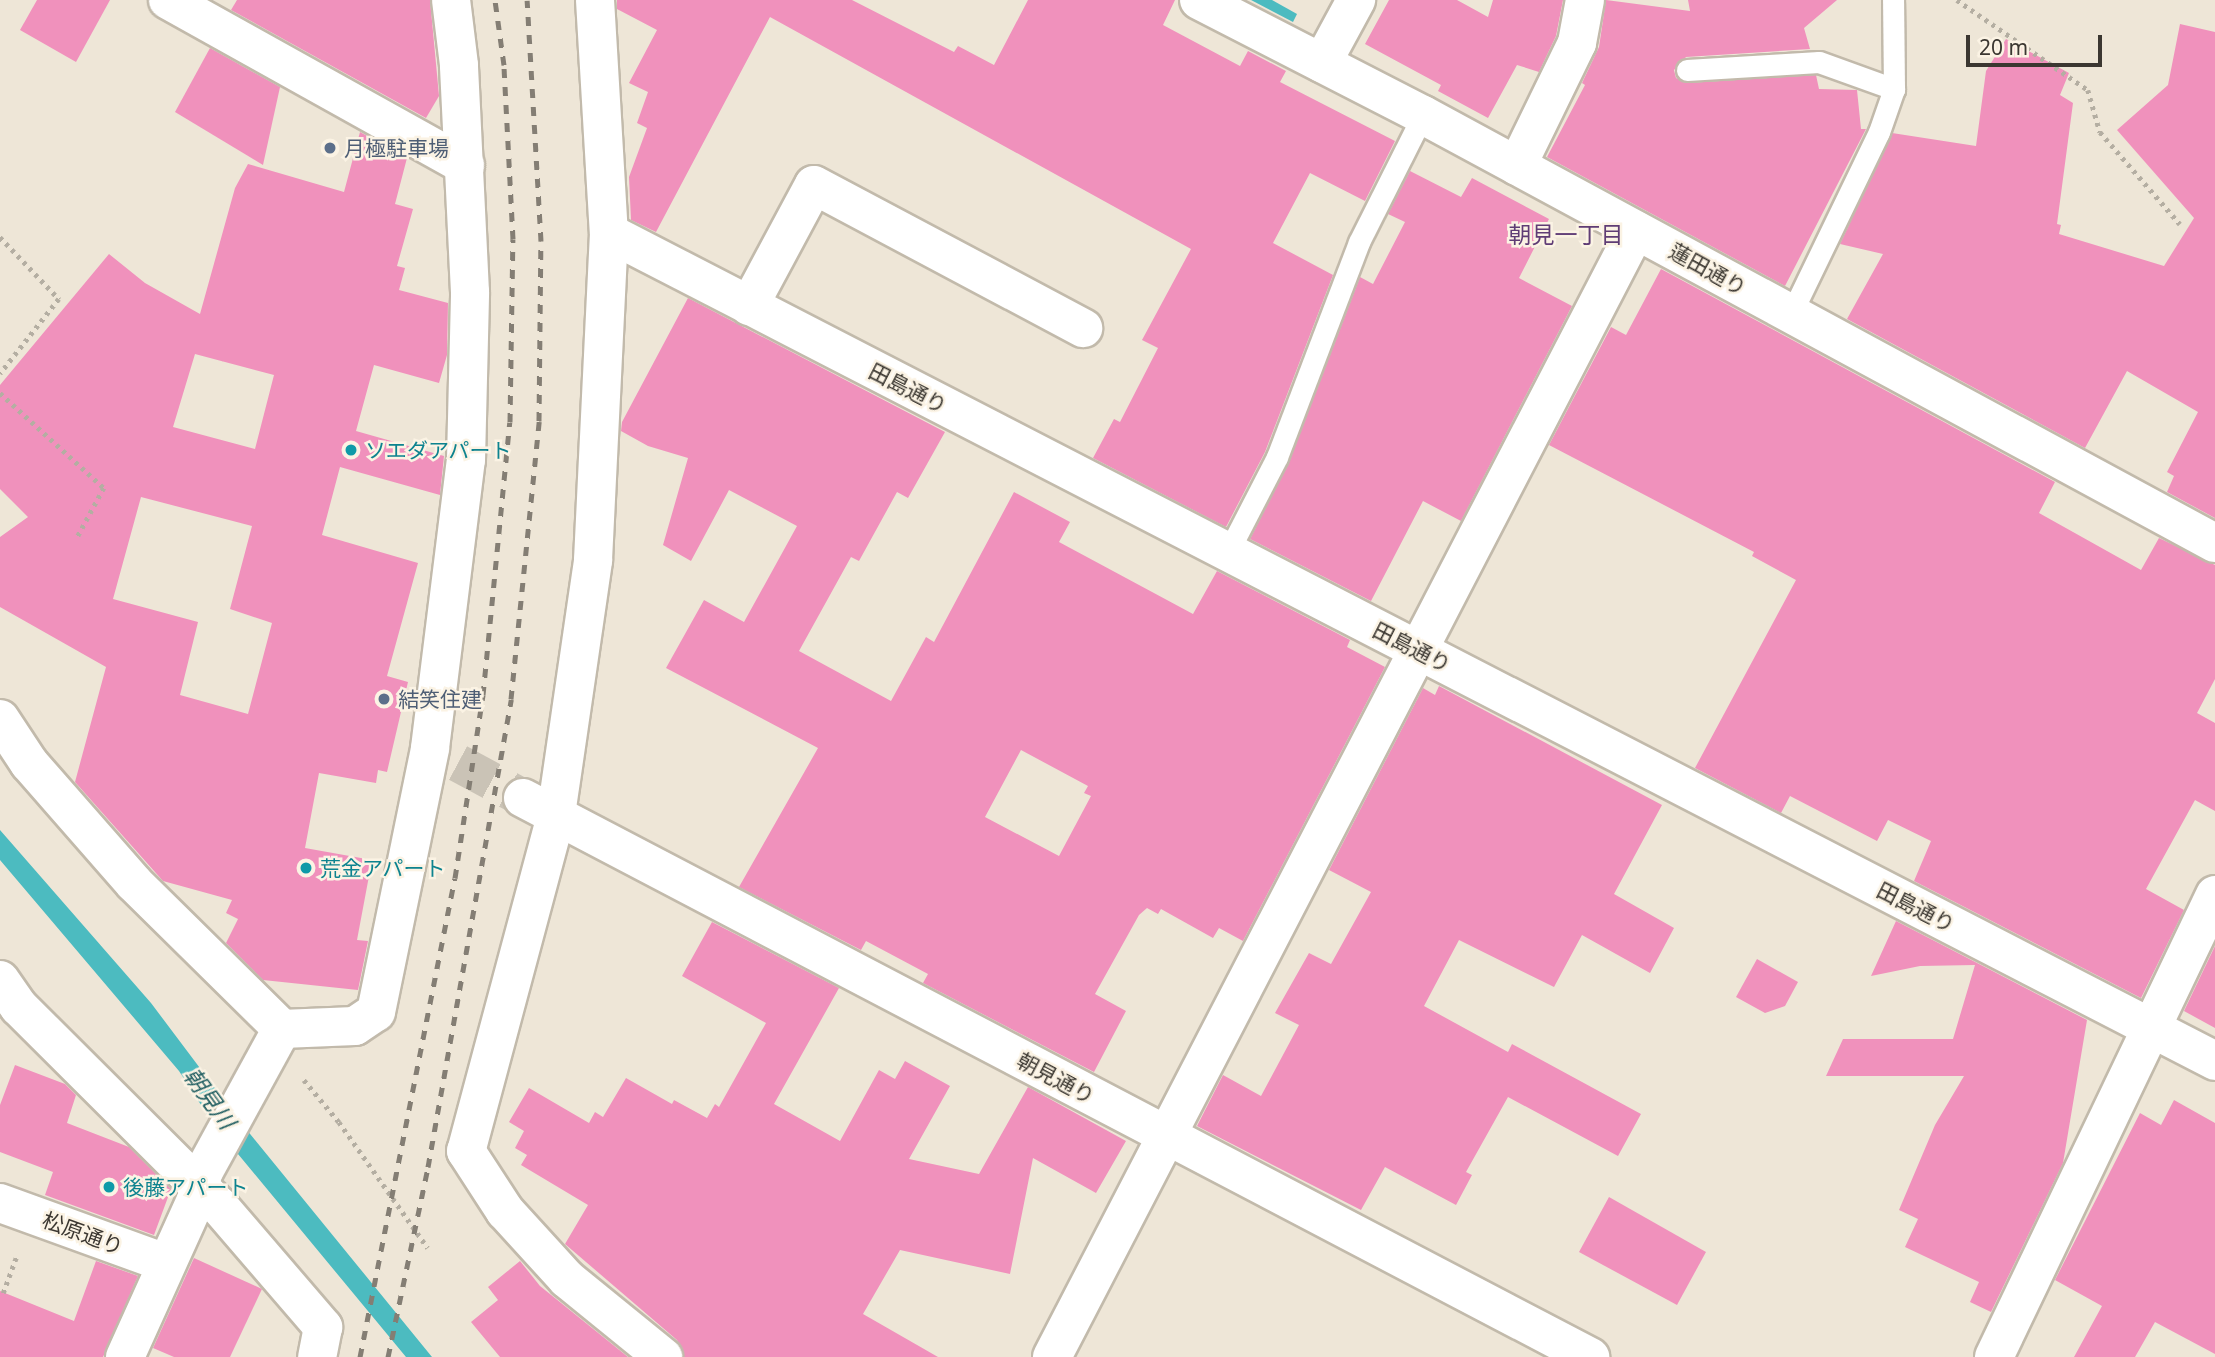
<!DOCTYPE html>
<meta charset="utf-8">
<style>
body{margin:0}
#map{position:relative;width:2215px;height:1357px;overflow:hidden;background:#eee6d7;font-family:"Noto Sans","Noto Sans JP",sans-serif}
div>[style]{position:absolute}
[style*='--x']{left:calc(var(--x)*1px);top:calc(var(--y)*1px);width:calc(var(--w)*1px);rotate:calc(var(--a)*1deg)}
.water>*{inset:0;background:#4cbbc0}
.building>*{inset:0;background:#f091bc}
.street-tunnel>*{height:38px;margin-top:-19px;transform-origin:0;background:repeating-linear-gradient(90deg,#cac3b6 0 38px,transparent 0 57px)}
.path>*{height:4.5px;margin-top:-2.25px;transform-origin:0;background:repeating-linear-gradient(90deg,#b4aea2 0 3.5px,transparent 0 8.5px)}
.roads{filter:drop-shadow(2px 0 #c2baab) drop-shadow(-2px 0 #c2baab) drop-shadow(0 2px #c2baab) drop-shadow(0 -2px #c2baab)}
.lane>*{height:21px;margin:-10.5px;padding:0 10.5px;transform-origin:10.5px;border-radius:10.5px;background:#fff}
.street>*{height:38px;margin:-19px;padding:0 19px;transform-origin:19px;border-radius:19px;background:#fff}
.rail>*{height:5px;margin-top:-2.5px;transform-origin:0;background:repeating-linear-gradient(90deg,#847e74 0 9px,transparent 0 18px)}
.dots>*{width:19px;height:19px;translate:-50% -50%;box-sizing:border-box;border:4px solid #fbf3e4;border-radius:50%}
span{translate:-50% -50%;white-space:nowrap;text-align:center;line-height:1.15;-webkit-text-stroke:5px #fbf3e4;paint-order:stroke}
.service-label{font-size:21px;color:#4e5e75}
.left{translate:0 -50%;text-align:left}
.street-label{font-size:21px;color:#3b3731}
.culture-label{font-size:21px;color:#0d838f}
.neighbourhood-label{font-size:23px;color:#5f3c75}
.water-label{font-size:23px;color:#205e61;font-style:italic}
.scale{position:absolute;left:1966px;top:35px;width:136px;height:32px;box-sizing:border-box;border:4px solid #3b3731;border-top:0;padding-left:9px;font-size:21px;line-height:24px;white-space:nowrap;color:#3b3731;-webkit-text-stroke:5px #fbf3e4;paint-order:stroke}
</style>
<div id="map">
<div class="water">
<i style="clip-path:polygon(1251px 0,1272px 0,1297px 14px,1293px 22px)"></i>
<i style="clip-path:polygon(0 830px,151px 1003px,242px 1124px,432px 1357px,406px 1357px,214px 1125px,179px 1071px,0 860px)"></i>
</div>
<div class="building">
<i style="clip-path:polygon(37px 0,110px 0,76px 62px,20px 30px)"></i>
<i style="clip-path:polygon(237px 0,430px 0,439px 96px,426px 118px,231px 10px)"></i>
<i style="clip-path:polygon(617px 0,852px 0,954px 52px,958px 46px,994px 65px,1028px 0,1175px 0,1163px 25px,1240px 66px,1248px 51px,1286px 71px,1280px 82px,1395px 141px,1365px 201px,1310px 173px,1273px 243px,1333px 275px,1265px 452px,1226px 527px,1093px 458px,1114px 419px,1120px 422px,1158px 348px,1142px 340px,1191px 249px,770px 17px,656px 232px,631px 220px,629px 177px,647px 128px,637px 123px,648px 92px,629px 83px,657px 30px,617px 9px)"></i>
<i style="clip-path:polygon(1389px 0,1457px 0,1488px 17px,1493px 0,1563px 0,1556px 36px,1539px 72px,1517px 65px,1488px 118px,1438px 91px,1441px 85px,1365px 44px)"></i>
<i style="clip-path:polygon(1606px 0,1690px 11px,1688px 0,1837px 0,1804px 28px,1810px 49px,1686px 57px,1674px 70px,1676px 78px,1687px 83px,1816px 75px,1819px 89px,1857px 90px,1861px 129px,1866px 129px,1785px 286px,1547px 157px,1585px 85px,1582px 83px,1599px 47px)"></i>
<i style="clip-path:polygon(2180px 24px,2215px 32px,2215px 518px,2167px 492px,2174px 476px,2167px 472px,2198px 412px,2127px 371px,2085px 448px,1847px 319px,1883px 254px,1840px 244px,1892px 133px,1976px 146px,1986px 71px,2006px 39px,2069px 73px,2060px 95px,2073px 103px,2057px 224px,2061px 225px,2059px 234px,2164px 266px,2194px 218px,2117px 130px,2168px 85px)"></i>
<i style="clip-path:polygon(210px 48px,280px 87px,263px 165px,175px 112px)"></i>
<i style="clip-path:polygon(evenodd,360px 132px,407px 158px,395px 204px,413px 209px,397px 266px,405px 268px,399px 290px,448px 303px,447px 355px,439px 383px,374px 365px,356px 431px,444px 456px,440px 495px,340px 467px,322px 535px,418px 563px,387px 676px,408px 682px,387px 772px,378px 770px,376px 783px,319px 773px,305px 848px,372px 860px,357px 940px,368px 941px,358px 990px,263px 980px,226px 943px,238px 919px,226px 913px,232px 900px,163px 881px,75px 782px,106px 667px,0 607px,0 537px,28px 517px,0 489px,0 385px,109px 254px,145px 283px,200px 314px,235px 188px,248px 164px,344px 192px,360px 132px,195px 354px,274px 375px,255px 449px,173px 427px,195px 354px,360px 132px,141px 497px,252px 526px,230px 609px,272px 623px,248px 714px,180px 695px,198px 622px,113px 599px,141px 497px)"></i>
<i style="clip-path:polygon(1410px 171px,1461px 197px,1472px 178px,1549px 219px,1519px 278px,1572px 306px,1461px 521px,1423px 501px,1371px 601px,1250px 539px,1289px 462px,1360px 277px,1373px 284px,1405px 222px,1388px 214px)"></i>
<i style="clip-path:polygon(1661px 269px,2055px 482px,2039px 513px,2141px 570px,2159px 538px,2215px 565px,2215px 679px,2197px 713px,2215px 723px,2215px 811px,2195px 800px,2146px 889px,2184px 910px,2141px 998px,1914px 881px,1931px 841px,1888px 820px,1877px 841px,1790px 796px,1781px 813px,1695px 768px,1796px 580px,1752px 556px,1754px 552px,1549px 445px,1611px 327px,1626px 335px)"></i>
<i style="clip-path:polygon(evenodd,688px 298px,945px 432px,908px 498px,897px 492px,859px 561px,851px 557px,799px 651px,891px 701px,926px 637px,934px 642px,1014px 492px,1070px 522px,1059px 542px,1193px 614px,1217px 571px,1350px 640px,1347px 647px,1385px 667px,1243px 941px,1219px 928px,1213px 938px,1161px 909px,1158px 914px,1147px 908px,1139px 915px,1095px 994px,1126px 1011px,1094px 1072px,923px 983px,928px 974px,866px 941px,861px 950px,739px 887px,818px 748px,666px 668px,704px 600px,744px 622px,797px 526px,729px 490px,691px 561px,663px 545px,688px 458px,648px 446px,621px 431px,622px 422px,688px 298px,1021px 750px,1088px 786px,1084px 793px,1091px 796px,1059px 856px,985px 817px,1021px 750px)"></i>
<i style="clip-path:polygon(1439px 686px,1662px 805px,1614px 894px,1674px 928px,1650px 973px,1582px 935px,1554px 987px,1459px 940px,1424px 1006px,1508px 1052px,1512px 1044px,1641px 1114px,1618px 1156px,1508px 1097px,1466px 1172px,1472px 1175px,1456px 1205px,1385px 1167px,1361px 1210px,1197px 1126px,1223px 1075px,1261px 1096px,1299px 1025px,1275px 1013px,1309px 953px,1331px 964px,1371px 892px,1329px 870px,1423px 688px,1435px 695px)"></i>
<i style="clip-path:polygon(1896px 921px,2087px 1020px,2063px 1163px,1991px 1312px,1970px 1302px,1979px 1282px,1905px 1247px,1918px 1219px,1899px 1210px,1935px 1125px,1964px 1076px,1826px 1076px,1843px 1039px,1953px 1039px,1975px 965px,1920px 966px,1871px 976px)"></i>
<i style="clip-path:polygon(712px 922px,839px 988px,774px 1104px,840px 1141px,879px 1070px,895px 1079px,905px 1061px,950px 1086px,909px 1159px,979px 1174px,1028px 1087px,1126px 1141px,1096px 1193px,1033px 1158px,1010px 1274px,900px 1250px,863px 1314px,938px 1357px,684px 1357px,677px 1340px,565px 1244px,588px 1205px,521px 1165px,527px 1155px,515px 1148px,524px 1131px,509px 1122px,529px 1088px,589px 1123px,595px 1112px,603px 1117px,626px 1078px,672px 1104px,674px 1100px,707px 1118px,715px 1104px,719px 1107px,766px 1023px,682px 976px)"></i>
<i style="clip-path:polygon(2215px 946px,2215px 1028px,2184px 1011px)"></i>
<i style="clip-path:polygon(1757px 959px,1798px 982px,1785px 1006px,1765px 1013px,1736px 997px)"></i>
<i style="clip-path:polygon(15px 1065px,65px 1084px,76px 1095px,67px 1123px,129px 1147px,171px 1189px,154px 1235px,45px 1195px,53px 1172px,0 1152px,0 1105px)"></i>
<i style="clip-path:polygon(2174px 1100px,2215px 1123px,2215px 1354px,2155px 1322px,2135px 1357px,2074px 1357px,2102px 1306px,2055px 1280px,2140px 1113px,2161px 1125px)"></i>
<i style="clip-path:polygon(1609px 1197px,1706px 1252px,1677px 1305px,1579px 1252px)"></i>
<i style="clip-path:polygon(194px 1258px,262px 1289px,230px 1357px,174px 1357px,153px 1348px)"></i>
<i style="clip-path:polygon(96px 1261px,138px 1276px,103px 1357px,0 1357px,0 1291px,74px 1321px)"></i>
<i style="clip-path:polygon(520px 1261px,540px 1286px,628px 1357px,500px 1357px,471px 1322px,498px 1300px,488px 1287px)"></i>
</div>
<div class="street-tunnel">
<i style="--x:458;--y:763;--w:74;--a:28.3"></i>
</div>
<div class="path">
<i style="--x:1957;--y:0;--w:159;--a:34.5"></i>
<i style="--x:2088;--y:90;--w:44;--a:74.1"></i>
<i style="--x:2100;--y:132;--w:122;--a:49"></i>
<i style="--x:0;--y:237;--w:86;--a:46.4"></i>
<i style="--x:59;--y:299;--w:95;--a:128.2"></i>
<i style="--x:0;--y:393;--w:141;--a:42.4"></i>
<i style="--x:104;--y:488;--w:55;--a:118.4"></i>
<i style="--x:304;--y:1080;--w:55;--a:50.2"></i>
<i style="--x:339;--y:1122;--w:154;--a:54.8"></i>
<i style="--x:3;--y:1293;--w:40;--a:-69.8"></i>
</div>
<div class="roads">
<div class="lane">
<i style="--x:1687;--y:70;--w:132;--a:-3.5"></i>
<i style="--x:1819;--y:62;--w:80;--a:19.8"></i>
<i style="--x:1791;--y:314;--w:202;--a:-64.2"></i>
<i style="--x:1879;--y:132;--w:46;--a:-70.8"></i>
<i style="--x:1894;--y:89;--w:89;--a:-90.6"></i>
<i style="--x:1228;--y:552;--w:107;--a:-62.7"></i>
<i style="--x:1277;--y:457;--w:230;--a:-69.1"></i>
<i style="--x:1359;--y:242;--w:142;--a:-63.3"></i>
</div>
<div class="street">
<i style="--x:168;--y:0;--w:340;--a:29.1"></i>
<i style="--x:595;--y:0;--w:233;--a:86.6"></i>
<i style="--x:609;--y:233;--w:328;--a:92.8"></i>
<i style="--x:593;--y:561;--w:258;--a:98.3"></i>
<i style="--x:556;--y:816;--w:347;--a:105"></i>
<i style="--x:466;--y:1151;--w:72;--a:57"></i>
<i style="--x:505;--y:1211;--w:92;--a:47.6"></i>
<i style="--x:567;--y:1279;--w:124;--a:39.1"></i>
<i style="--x:1199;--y:0;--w:252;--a:27.2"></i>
<i style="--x:1423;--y:115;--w:900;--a:28.39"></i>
<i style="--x:1322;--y:63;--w:72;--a:-61.6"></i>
<i style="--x:1517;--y:166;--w:137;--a:-64"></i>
<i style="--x:1577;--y:43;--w:44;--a:-79.5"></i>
<i style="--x:609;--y:233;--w:1807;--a:27.27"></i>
<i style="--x:749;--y:306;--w:137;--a:-61.8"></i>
<i style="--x:814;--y:185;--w:305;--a:28"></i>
<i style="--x:0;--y:719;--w:53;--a:56.6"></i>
<i style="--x:29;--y:763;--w:159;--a:48.8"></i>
<i style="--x:134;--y:883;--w:208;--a:44.6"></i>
<i style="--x:282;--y:1029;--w:73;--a:-2.4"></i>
<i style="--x:355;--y:1026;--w:25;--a:-34"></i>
<i style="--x:376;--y:1012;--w:269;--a:-78.4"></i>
<i style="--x:430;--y:748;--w:290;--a:-82.9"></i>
<i style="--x:466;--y:460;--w:168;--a:-88.6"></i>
<i style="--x:470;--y:292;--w:227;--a:-92.8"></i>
<i style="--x:459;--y:65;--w:65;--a:-97"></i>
<i style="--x:523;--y:798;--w:1205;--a:27.65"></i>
<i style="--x:0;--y:980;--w:33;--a:55"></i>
<i style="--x:19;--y:1007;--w:282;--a:44.9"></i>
<i style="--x:219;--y:1206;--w:160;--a:49.3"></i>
<i style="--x:323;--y:1327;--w:31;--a:101"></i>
<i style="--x:0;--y:1203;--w:177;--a:19.9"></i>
<i style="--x:125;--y:1357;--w:172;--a:-65.7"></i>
<i style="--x:196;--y:1200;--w:28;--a:-75"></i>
<i style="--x:203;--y:1173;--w:164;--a:-61.3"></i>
<i style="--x:1052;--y:1357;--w:1269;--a:-62.61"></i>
<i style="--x:1994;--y:1357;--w:512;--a:-64.44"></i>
</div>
</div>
<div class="rail">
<i style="--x:360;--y:1357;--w:488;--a:-78.8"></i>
<i style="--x:455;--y:878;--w:185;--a:-81.3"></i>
<i style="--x:483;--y:695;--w:274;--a:-84.4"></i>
<i style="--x:510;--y:422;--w:183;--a:-89.1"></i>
<i style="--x:513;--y:239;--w:174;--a:-93"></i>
<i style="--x:504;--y:65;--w:66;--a:-97.9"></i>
<i style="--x:388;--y:1357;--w:194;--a:-78.1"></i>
<i style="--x:428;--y:1167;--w:475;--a:-79.9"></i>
<i style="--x:511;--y:699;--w:279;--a:-84.2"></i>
<i style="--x:539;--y:421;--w:180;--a:-89.4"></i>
<i style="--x:541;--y:241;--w:241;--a:-93.3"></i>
</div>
<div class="dots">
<i style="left:330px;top:148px;background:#5c6f8a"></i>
<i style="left:351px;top:450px;background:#0f9aa8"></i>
<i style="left:384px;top:699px;background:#5c6f8a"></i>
<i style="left:306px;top:868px;background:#0f9aa8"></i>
<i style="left:109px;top:1187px;background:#0f9aa8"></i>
</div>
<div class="service-label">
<span class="left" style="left:344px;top:148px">月極駐車場</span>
<span class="left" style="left:398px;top:699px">結笑住建</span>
</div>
<div class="street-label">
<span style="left:1708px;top:269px;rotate:29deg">蓮田通り</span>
<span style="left:908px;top:388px;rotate:27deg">田島通り</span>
<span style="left:1412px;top:647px;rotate:27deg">田島通り</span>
<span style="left:1916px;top:907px;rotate:27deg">田島通り</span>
<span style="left:1056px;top:1078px;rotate:28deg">朝見通り</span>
<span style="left:83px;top:1233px;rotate:20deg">松原通り</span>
</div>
<div class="culture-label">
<span class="left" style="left:365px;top:450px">ソエダアパート</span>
<span class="left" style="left:320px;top:868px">荒金アパート</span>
<span class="left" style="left:123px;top:1187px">後藤アパート</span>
</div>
<div class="neighbourhood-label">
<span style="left:1566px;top:234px">朝見一丁目</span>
</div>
<div class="water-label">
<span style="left:210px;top:1098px;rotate:54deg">朝見川</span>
</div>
<div class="scale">20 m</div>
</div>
